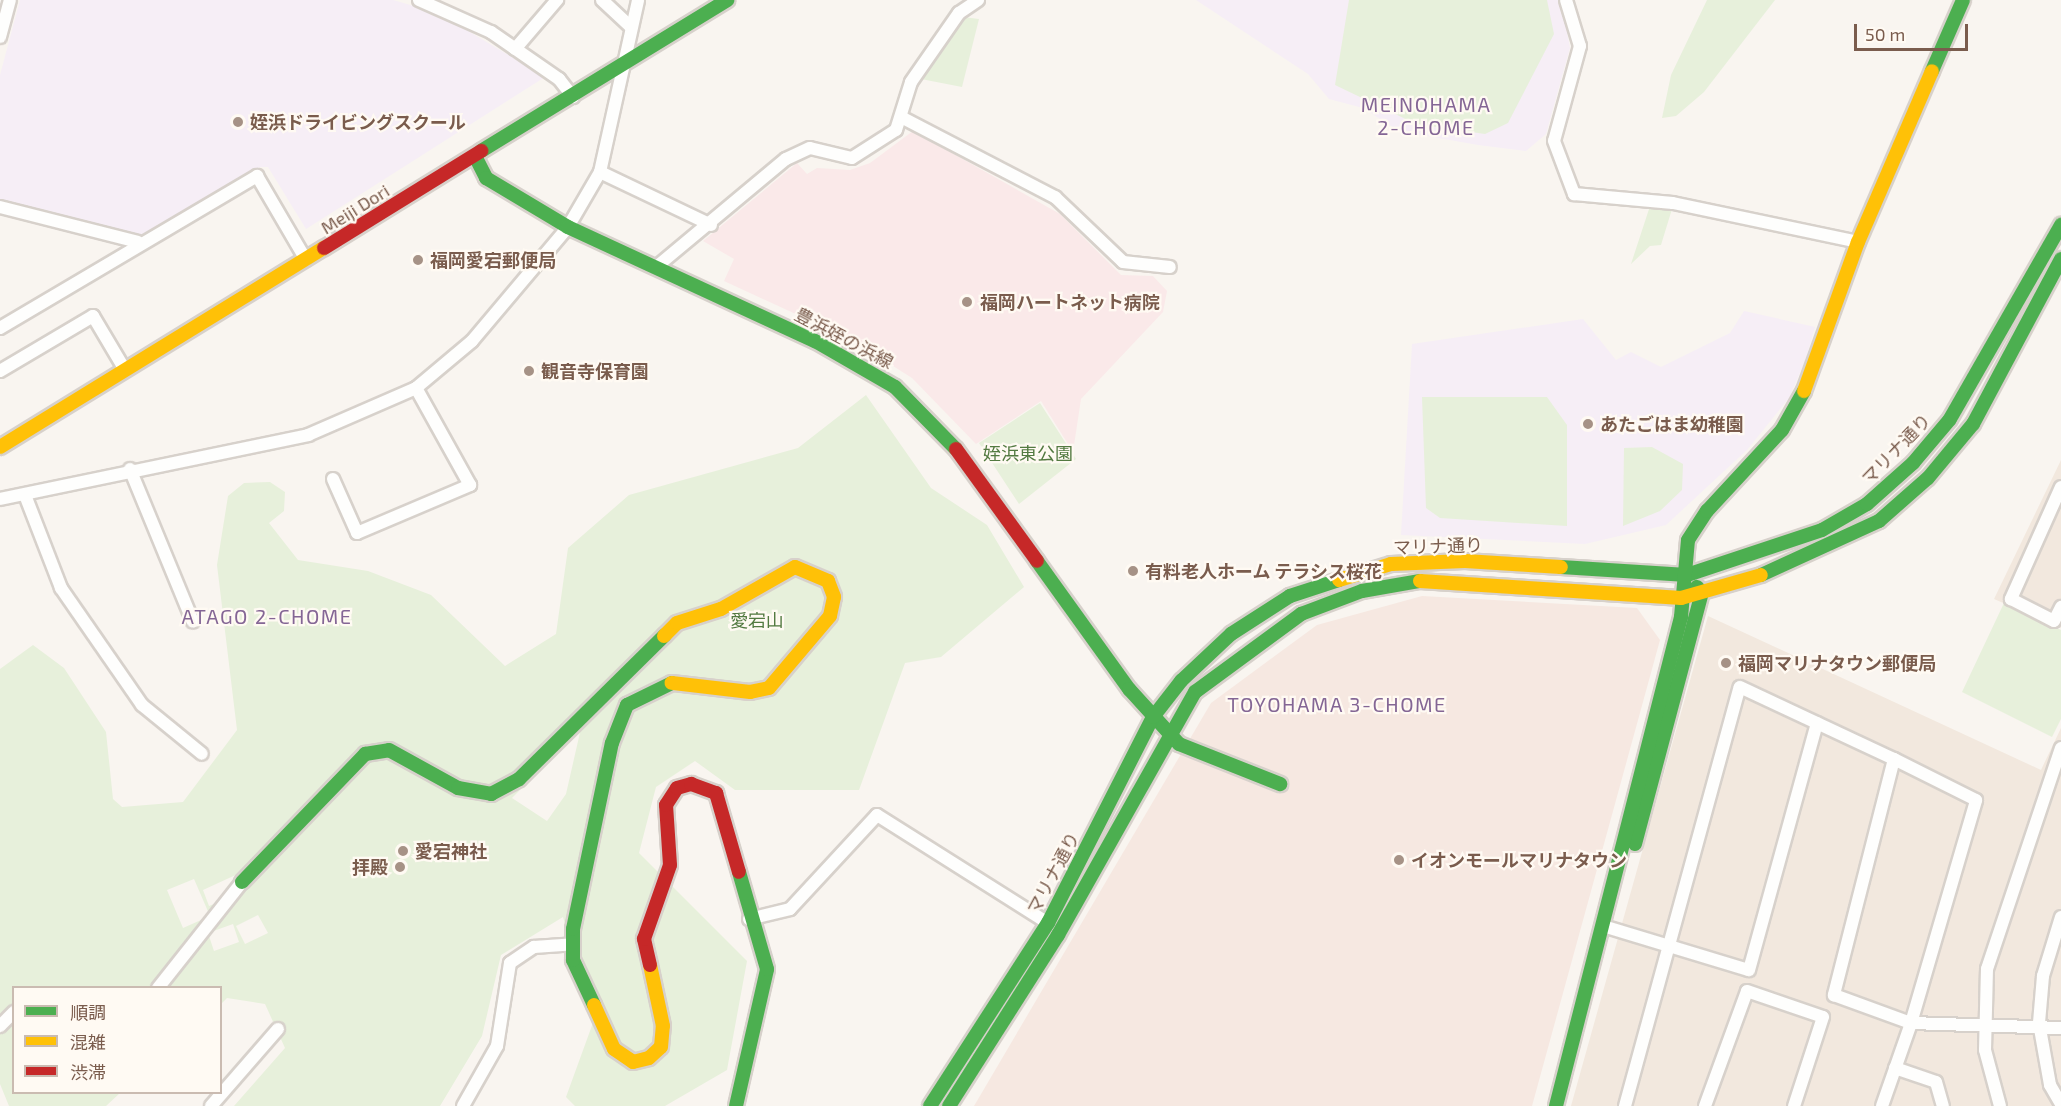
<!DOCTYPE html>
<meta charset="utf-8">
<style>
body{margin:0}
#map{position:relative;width:2061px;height:1106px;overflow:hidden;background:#f9f5f0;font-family:"Exo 2","Noto Sans JP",sans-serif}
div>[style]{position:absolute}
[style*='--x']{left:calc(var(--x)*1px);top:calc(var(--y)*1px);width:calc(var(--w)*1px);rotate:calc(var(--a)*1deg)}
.residential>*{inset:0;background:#f2e8de}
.commercial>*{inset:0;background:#f6e8e1}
.education>*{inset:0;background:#f6eef6}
.medical>*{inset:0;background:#fae9e9}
.green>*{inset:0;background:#e7f0db}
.roads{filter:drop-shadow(2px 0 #d7d1cb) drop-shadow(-2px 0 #d7d1cb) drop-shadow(0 2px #d7d1cb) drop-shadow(0 -2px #d7d1cb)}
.street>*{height:12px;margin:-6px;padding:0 6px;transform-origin:6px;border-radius:6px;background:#fefefd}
.fast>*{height:14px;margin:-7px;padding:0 7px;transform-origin:7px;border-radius:7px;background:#4caf50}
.slow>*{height:14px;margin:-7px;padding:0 7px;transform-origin:7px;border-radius:7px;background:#ffc107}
.jam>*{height:14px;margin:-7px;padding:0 7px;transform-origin:7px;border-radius:7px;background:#c62828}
.dots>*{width:16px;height:16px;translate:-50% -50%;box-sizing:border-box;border:3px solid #fffaf3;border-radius:50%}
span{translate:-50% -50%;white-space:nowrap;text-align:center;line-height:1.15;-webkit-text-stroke:4.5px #fffaf3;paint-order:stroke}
.poi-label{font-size:18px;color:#7a5c4d;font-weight:700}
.left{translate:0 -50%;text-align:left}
.right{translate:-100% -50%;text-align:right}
.street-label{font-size:18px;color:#7a5c4d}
.park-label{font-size:18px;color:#537a41}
.neighbourhood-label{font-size:20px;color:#846695;letter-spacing:1.5px}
.legend{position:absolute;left:12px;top:986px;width:210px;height:108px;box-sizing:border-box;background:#fffaf3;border:2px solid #cabbb1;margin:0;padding:8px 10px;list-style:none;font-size:18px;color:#7a5c4d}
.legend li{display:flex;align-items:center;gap:12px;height:30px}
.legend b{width:30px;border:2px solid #cabbb1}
.scale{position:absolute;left:1854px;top:24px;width:114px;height:27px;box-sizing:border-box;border:3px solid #7a5c4d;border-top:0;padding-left:8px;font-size:18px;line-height:21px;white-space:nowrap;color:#7a5c4d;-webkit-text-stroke:4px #fffaf3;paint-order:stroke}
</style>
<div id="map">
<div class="residential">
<i style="clip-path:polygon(2061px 460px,2061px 628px,1994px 599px)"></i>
<i style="clip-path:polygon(1708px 616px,2041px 770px,2061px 728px,2061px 1106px,1571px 1106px)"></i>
</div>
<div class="commercial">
<i style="clip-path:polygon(1422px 596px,1637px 608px,1660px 640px,1532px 1106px,974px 1106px,1211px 703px,1317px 625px)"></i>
</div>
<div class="education">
<i style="clip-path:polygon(20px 0,393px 0,438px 13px,545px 77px,306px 229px,268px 167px,260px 167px,141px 235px,0 200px,0 75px)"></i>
<i style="clip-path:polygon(1196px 0,1561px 0,1570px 48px,1546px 134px,1526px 151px,1478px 145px,1399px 131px,1363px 108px,1329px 99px,1308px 74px)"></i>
<i style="clip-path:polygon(1744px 311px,1815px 327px,1805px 361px,1789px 398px,1747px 450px,1666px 525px,1585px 544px,1401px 535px,1412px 344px,1583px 319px,1616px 360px,1631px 352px,1661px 367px,1730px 333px)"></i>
</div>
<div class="medical">
<i style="clip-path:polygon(913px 131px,1060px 214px,1121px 275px,1153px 276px,1167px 291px,1163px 312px,1081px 399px,1073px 452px,1041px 401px,976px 444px,912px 378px,852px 340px,724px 281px,734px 259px,703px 241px,797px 163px,807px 174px,817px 168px,850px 170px,870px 163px)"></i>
</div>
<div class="green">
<i style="clip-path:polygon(1349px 0,1547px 0,1554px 34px,1508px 123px,1485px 134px,1416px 124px,1335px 85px)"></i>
<i style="clip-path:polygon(1707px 0,1775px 0,1704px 92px,1676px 116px,1662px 118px,1671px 75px)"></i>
<i style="clip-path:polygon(963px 17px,979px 19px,962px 87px,921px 79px)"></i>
<i style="clip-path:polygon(1650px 206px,1672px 209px,1661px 245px,1650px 246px,1631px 264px)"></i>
<i style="clip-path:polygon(evenodd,866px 395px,931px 488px,987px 525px,1024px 587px,941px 657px,905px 663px,859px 790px,735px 790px,695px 761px,656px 787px,639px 853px,747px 961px,727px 1070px,665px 1106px,575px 1106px,566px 1097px,594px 1020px,563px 917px,501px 955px,482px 1036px,440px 1106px,234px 1106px,285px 1048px,265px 1004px,227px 998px,221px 1004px,220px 988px,14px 988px,14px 1092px,120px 1093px,106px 1106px,9px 1106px,0 1084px,0 669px,33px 645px,64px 668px,106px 732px,113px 799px,122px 807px,183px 802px,237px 730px,217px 565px,228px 496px,244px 483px,270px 482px,285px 492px,284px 511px,269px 523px,298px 560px,368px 571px,431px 595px,505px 666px,556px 634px,568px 548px,629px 495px,798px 448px,866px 395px,581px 728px,566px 794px,547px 821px,512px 798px,581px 728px,866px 395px,240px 873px,245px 891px,209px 906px,203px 890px,240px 873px,866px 395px,194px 879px,210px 916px,183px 928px,167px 890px,194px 879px,866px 395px,258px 915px,268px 933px,245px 944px,236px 926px,258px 915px,866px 395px,233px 924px,239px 942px,214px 951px,208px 933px,233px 924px)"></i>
<i style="clip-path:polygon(1422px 397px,1547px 397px,1567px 425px,1567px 526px,1440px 518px,1426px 508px)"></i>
<i style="clip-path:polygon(1040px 403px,1076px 459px,1019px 504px,979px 443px)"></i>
<i style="clip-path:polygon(1652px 447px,1683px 464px,1682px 490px,1660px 511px,1623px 526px,1624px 448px)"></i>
<i style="clip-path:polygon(2004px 603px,2061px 630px,2061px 719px,2052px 737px,1962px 692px)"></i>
</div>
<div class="roads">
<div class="street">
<i style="--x:419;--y:0;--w:79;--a:24"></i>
<i style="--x:491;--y:32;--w:83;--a:34.7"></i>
<i style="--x:559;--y:79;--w:23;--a:52"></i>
<i style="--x:602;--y:0;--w:40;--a:43"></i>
<i style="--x:1566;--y:0;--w:48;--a:73.1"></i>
<i style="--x:1580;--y:46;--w:98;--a:105.3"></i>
<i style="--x:1554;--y:141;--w:57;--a:69.3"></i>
<i style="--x:1574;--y:194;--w:99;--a:5.2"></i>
<i style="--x:1673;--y:203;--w:189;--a:11.9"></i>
<i style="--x:0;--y:37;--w:38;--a:-75"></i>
<i style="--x:515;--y:49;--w:65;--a:-49.4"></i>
<i style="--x:901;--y:117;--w:174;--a:27.5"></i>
<i style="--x:1055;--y:197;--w:94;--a:43.7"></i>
<i style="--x:1123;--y:262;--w:47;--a:6.1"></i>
<i style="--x:600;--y:172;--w:123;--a:25.5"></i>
<i style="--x:0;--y:207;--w:142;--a:14.2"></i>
<i style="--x:655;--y:268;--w:170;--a:-39.8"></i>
<i style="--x:786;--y:159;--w:26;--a:-25"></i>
<i style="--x:810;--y:148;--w:43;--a:13.4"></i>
<i style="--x:852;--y:158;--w:52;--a:-32.5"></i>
<i style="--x:896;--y:130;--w:50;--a:-72.6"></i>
<i style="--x:911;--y:82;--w:84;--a:-55.2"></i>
<i style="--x:959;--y:13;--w:23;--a:-34"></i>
<i style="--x:0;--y:328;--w:299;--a:-30.6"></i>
<i style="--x:257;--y:176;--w:97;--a:59.7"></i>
<i style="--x:0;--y:371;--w:108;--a:-30.6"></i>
<i style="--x:93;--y:316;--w:63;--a:59.3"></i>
<i style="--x:130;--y:469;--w:165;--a:67.6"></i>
<i style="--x:333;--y:479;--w:59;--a:66"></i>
<i style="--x:357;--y:533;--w:123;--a:-23"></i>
<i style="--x:470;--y:485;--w:111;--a:-119.1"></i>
<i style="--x:2061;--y:487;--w:123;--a:114.1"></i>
<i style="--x:2011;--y:599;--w:48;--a:27.1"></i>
<i style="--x:2054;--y:621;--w:16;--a:-63"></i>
<i style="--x:25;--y:495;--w:100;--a:68.8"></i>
<i style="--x:61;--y:588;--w:142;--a:55.3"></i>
<i style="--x:142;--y:705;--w:77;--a:39.2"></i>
<i style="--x:0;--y:499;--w:315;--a:-11.7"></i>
<i style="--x:308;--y:435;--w:118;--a:-23.5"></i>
<i style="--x:416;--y:388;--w:73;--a:-40"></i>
<i style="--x:472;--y:341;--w:149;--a:-49.9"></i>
<i style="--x:568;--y:227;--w:64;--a:-59.8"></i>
<i style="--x:600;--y:172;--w:176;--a:-77.5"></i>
<i style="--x:2061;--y:917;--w:62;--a:107"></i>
<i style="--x:2043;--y:976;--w:47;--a:94.9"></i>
<i style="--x:2039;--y:1023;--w:63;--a:79.9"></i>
<i style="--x:2050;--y:1085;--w:22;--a:60"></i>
<i style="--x:749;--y:919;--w:42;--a:-13.7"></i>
<i style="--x:790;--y:909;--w:128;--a:-47.2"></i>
<i style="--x:877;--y:815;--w:202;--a:32.3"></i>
<i style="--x:1603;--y:926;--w:152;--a:16.8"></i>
<i style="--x:1749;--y:970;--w:256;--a:-74.6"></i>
<i style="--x:158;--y:988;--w:135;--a:-51.6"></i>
<i style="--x:0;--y:1026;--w:20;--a:-45"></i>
<i style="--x:1895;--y:1068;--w:43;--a:18.9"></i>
<i style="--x:1936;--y:1082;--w:25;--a:74"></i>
<i style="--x:211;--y:1106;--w:102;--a:-49"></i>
<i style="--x:463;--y:1106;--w:69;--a:-60.5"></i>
<i style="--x:497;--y:1046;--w:84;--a:-81.1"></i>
<i style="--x:510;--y:963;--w:29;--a:-34"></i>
<i style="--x:534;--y:947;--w:39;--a:-4"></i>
<i style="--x:1625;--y:1106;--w:434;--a:-74.7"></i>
<i style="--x:1740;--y:687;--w:170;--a:25.1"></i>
<i style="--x:1705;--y:1106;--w:122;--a:-69.9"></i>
<i style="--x:1747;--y:991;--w:80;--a:18.9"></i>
<i style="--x:1823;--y:1017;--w:94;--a:108"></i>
<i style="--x:1882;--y:1106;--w:88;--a:-70.7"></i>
<i style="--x:1911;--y:1023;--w:232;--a:-73.7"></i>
<i style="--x:1976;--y:800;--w:92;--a:-153.4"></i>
<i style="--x:1894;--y:759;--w:244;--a:104.3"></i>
<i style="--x:1834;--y:995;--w:82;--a:20"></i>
<i style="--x:1911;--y:1023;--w:150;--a:1.9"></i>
<i style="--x:2000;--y:1106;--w:58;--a:-105"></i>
<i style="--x:1985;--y:1050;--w:81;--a:-88.6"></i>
<i style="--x:1987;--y:969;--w:233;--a:-71.5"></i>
</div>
<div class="fast">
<i style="--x:1932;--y:71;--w:77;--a:-66.4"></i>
<i style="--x:481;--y:151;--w:289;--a:-31.5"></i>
<i style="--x:475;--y:156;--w:25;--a:63"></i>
<i style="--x:486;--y:178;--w:96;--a:30.9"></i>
<i style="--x:568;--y:227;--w:272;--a:24.8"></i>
<i style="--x:815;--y:341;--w:92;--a:29.9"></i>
<i style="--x:895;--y:387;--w:87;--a:45.5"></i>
<i style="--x:1037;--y:561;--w:158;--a:54.3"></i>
<i style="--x:1129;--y:689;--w:74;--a:47.7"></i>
<i style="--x:1179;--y:744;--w:109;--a:21.6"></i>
<i style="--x:1561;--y:567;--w:126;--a:3.6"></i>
<i style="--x:1687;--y:575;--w:142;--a:-18.4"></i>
<i style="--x:1822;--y:530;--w:52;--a:-30"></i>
<i style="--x:1867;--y:504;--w:62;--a:-41.7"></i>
<i style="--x:1913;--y:463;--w:57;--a:-49.9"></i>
<i style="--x:1950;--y:419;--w:224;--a:-60.2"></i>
<i style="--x:1761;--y:575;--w:130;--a:-24.6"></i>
<i style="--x:1879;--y:521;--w:65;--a:-41.3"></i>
<i style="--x:1928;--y:478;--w:70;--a:-50.2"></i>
<i style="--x:1973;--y:424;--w:187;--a:-61.9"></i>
<i style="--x:1635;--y:844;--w:260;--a:-75.1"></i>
<i style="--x:1702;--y:593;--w:8;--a:-130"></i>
<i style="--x:242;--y:882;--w:178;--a:-46.1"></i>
<i style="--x:365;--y:754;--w:24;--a:-9"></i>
<i style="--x:389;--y:750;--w:79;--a:28.8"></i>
<i style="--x:458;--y:788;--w:34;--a:10"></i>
<i style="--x:491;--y:794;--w:32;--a:-28"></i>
<i style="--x:519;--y:779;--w:204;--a:-44.6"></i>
<i style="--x:594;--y:1005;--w:50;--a:-115"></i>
<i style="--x:573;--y:960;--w:31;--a:-90"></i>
<i style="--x:573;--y:929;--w:190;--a:-78.2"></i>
<i style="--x:612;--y:743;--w:41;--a:-68.5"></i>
<i style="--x:627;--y:705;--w:50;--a:-26.1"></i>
<i style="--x:736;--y:1106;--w:140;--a:-77.2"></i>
<i style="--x:767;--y:969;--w:101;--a:-106.1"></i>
<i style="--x:930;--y:1106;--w:218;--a:-57.2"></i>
<i style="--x:1048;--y:923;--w:231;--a:-63"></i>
<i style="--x:1153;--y:717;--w:46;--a:-52.1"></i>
<i style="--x:1181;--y:681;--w:69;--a:-43.2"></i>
<i style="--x:1231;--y:634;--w:70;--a:-32.8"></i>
<i style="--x:1290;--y:596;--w:52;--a:-18.1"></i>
<i style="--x:949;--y:1106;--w:203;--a:-57.5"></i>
<i style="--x:1058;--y:935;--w:279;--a:-60.6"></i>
<i style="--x:1195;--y:692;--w:132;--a:-36.3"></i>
<i style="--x:1301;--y:614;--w:65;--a:-20.7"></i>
<i style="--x:1362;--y:591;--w:59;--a:-9.8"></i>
<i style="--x:1556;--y:1106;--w:505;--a:-75.66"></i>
<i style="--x:1681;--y:617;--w:77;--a:-84.8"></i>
<i style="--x:1688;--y:540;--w:35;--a:-57"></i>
<i style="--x:1707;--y:511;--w:110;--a:-47.2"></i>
<i style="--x:1782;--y:430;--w:45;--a:-60.6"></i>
</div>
<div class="slow">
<i style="--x:1804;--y:391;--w:158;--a:-70.1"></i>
<i style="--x:1858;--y:242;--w:186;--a:-66.6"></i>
<i style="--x:0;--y:447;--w:380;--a:-31.6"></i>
<i style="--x:1339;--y:580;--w:54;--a:-17.1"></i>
<i style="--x:1391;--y:564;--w:74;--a:-2.3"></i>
<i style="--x:1465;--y:561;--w:96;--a:3.6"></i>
<i style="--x:1420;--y:581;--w:262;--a:3.7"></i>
<i style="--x:1681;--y:598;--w:83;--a:-16"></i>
<i style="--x:664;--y:636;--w:18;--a:-45"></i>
<i style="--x:677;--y:623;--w:46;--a:-17.7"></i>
<i style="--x:721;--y:609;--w:85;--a:-29.6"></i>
<i style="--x:795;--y:567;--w:36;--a:23"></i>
<i style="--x:828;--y:581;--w:17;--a:69"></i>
<i style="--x:834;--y:597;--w:19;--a:102"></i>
<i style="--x:830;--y:616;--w:94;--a:130.3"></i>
<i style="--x:769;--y:688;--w:19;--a:168"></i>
<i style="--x:750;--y:692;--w:79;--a:-173.4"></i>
<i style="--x:594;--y:1005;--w:48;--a:65.6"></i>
<i style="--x:614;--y:1049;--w:23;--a:34"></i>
<i style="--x:633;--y:1062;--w:16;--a:-14"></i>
<i style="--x:649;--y:1058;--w:16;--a:-43"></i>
<i style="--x:661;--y:1047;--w:21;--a:-85"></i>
<i style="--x:663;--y:1026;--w:62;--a:-102"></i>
</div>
<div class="jam">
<i style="--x:324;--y:248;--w:185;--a:-31.7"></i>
<i style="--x:956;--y:449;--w:138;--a:54.1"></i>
<i style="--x:650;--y:965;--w:27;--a:-103"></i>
<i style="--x:644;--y:939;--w:78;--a:-70.6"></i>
<i style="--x:670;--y:865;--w:60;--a:-93.8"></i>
<i style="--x:666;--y:805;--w:20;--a:-57"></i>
<i style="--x:677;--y:788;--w:15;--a:-16"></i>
<i style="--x:691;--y:784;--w:27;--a:20"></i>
<i style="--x:716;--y:793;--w:82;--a:73.8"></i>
</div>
</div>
<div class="dots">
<i style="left:238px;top:122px;background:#a69286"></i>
<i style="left:418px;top:260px;background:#a69286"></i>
<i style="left:967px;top:302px;background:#a69286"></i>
<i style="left:529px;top:371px;background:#a69286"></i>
<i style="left:1588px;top:424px;background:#a69286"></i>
<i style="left:1133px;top:571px;background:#a69286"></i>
<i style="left:1726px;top:663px;background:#a69286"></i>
<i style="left:403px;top:851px;background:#a69286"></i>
<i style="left:1399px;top:860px;background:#a69286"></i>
<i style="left:400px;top:867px;background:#a69286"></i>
</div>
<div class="poi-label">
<span class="left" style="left:250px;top:122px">姪浜ドライビングスクール</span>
<span class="left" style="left:430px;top:260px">福岡愛宕郵便局</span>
<span class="left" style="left:980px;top:302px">福岡ハートネット病院</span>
<span class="left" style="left:541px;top:371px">観音寺保育園</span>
<span class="left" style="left:1600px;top:424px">あたごはま幼稚園</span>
<span class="left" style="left:1145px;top:571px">有料老人ホーム テラシス桜花</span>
<span class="left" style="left:1738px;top:663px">福岡マリナタウン郵便局</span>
<span class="left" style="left:415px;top:851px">愛宕神社</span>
<span class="left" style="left:1411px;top:860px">イオンモールマリナタウン</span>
<span class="right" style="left:388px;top:867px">拝殿</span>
</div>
<div class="street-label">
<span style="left:355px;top:209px;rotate:-32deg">Meiji Dori</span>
<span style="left:844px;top:338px;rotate:28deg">豊浜姪の浜線</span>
<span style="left:1896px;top:449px;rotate:-46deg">マリナ通り</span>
<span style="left:1438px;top:546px;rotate:-2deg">マリナ通り</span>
<span style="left:1053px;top:873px;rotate:-62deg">マリナ通り</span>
</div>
<div class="park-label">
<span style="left:1028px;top:453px">姪浜東公園</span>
<span style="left:757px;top:620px">愛宕山</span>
</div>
<div class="neighbourhood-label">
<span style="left:1426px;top:116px">MEINOHAMA<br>2-CHOME</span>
<span style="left:267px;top:616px">ATAGO 2-CHOME</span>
<span style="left:1337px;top:704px">TOYOHAMA 3-CHOME</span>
</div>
<ul class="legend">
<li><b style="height:8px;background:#4caf50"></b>順調</li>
<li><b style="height:8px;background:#ffc107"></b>混雑</li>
<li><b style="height:8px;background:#c62828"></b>渋滞</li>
</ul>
<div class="scale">50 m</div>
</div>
